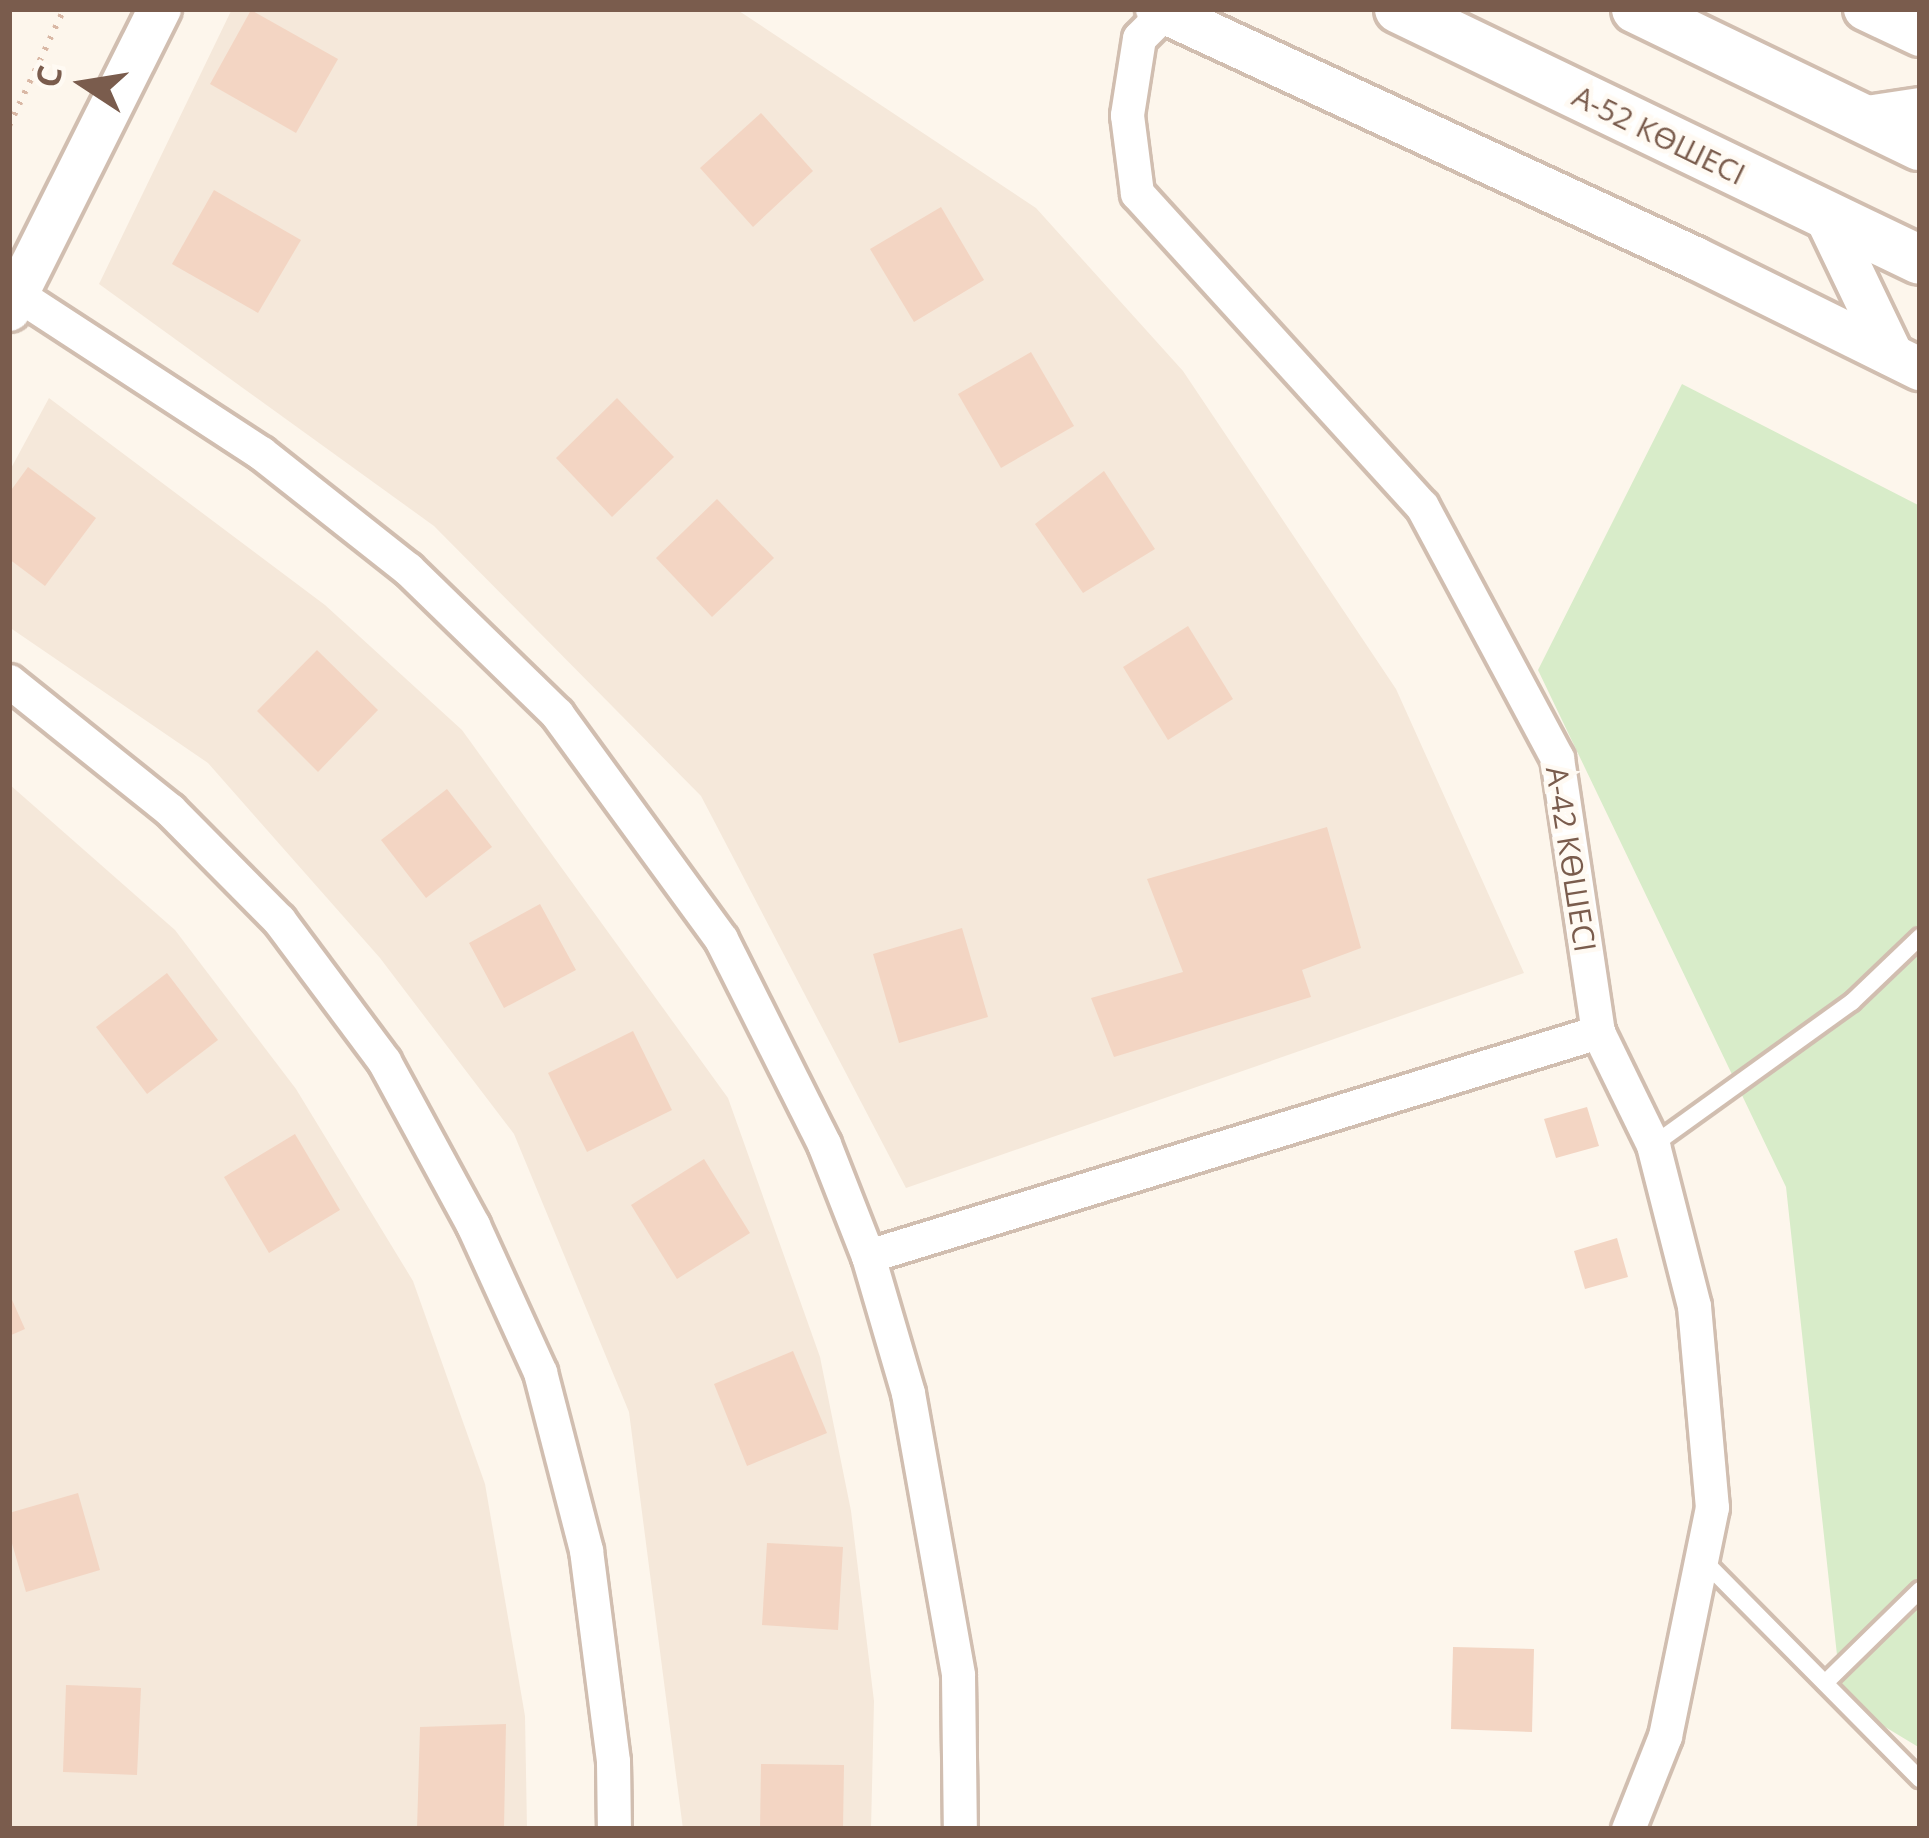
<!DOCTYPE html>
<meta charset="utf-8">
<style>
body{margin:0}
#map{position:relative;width:1929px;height:1838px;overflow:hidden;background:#fdf6ec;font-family:"Open Sans",sans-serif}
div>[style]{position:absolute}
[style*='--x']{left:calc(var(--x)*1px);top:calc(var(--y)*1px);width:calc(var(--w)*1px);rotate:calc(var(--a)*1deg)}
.residential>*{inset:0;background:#f5e8da}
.green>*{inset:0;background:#d8ecc9}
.building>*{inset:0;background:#f3d5c3}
.path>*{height:6px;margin-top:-3px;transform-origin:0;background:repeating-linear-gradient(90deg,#d9b8a5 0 3px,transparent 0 12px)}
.roads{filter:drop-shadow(3px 0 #d1beb0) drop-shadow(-3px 0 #d1beb0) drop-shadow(0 3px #d1beb0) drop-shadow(0 -3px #d1beb0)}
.service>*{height:16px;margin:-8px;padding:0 8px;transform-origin:8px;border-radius:8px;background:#fff}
.minor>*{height:33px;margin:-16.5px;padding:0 16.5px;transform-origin:16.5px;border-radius:16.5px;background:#fff}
.tertiary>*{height:42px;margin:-21px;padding:0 21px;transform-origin:21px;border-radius:21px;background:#fff}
.secondary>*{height:48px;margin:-24px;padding:0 24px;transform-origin:24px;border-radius:24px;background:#fff}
span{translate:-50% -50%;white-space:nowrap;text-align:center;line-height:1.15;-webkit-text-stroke:9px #fffaf3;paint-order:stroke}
.street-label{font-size:30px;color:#7a5c4d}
.frame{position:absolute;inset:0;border:12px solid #7a5c4d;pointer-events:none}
.north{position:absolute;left:24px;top:24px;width:120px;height:120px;-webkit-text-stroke:9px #fffaf3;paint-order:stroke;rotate:282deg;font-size:33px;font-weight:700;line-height:48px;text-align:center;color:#7a5c4d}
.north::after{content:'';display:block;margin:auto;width:42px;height:54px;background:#7a5c4d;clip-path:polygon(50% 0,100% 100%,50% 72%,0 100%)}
</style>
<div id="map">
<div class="residential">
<i style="clip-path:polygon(232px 9px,736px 9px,1036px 208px,1183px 371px,1396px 689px,1524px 973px,906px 1188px,701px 796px,434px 526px,99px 284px)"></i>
<i style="clip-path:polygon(49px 398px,325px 605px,462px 730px,728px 1098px,820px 1357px,851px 1511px,874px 1701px,871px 1829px,683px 1829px,629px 1412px,514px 1134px,380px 958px,208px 763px,9px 627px,9px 472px)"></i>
<i style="clip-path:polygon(9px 784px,175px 930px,296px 1089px,413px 1281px,485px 1484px,525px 1716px,527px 1829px,9px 1829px)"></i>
</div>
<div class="green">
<i style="clip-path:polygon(1682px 384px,1920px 506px,1920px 1748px,1842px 1701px,1786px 1187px,1538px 670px)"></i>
</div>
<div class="building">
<i style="clip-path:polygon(251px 10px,338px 59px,296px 133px,210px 84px)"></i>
<i style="clip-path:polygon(761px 113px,813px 171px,753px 227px,700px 168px)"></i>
<i style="clip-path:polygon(214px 190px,301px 240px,258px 313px,172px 264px)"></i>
<i style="clip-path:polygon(941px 207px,984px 280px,914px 322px,870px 249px)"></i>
<i style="clip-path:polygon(1031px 352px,1074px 426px,1001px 468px,958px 394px)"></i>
<i style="clip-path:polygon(617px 398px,674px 457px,612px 517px,556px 458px)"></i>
<i style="clip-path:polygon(28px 467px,96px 518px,45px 586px,9px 559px,9px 493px)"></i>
<i style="clip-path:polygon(1104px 471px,1155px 549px,1083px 593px,1035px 524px)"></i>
<i style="clip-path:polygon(717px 499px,774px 558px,712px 617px,656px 558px)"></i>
<i style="clip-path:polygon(1188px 626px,1233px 699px,1168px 740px,1123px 667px)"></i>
<i style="clip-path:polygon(317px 650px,378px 710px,318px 772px,257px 711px)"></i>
<i style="clip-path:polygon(447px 789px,492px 847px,426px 898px,381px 840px)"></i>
<i style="clip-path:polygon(1327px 827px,1361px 948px,1302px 970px,1311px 997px,1114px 1057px,1091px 998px,1183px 972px,1147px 879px)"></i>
<i style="clip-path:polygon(540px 904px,576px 970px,504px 1008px,469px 943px)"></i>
<i style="clip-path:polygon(962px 928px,988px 1017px,899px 1043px,873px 954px)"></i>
<i style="clip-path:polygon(167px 973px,218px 1040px,147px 1094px,96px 1027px)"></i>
<i style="clip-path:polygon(633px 1031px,672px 1110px,587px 1152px,548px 1073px)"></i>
<i style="clip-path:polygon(1587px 1107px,1599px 1146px,1556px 1158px,1544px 1119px)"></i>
<i style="clip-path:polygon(295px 1134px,340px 1210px,269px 1253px,224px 1177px)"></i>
<i style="clip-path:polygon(704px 1159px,750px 1233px,677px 1279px,631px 1205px)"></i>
<i style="clip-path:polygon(1617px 1238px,1628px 1277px,1585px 1289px,1574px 1251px)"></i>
<i style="clip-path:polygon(9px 1293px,25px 1329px,9px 1336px)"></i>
<i style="clip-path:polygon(793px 1351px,827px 1433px,747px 1466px,714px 1384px)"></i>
<i style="clip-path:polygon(78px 1493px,100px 1570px,26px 1592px,9px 1533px,9px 1513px)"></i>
<i style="clip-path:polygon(767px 1543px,843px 1547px,838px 1630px,762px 1625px)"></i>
<i style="clip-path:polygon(1453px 1647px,1534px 1649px,1532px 1732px,1451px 1729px)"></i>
<i style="clip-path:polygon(66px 1685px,141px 1688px,137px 1775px,63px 1772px)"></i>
<i style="clip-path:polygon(506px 1724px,504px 1828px,417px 1829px,420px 1727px)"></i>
<i style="clip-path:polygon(761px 1764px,844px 1765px,843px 1829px,760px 1829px)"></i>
</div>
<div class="path">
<i style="--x:9;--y:126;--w:129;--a:-64.8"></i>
</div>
<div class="roads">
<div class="service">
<i style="--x:1653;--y:1145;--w:245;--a:-35.7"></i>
<i style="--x:1852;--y:1002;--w:94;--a:-43.7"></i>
<i style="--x:1702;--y:1559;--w:310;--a:45.3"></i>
<i style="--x:1825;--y:1683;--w:133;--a:-44.4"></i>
</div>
<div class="minor">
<i style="--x:1164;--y:13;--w:35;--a:135"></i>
<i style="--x:1139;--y:38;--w:78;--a:98.9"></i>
<i style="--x:1127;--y:115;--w:79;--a:82.7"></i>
<i style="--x:1137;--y:193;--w:423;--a:47.7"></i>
<i style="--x:1422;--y:506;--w:286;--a:61.8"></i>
<i style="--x:1557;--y:758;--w:277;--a:81.5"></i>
<i style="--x:1598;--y:1032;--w:126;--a:64"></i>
<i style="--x:1653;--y:1145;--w:166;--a:75.7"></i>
<i style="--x:1694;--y:1306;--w:202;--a:84.9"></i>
<i style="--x:1712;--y:1507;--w:234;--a:101.6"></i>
<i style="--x:1665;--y:1736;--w:100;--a:111.7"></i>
<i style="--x:17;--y:294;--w:291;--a:33.1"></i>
<i style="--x:261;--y:453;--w:187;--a:38.3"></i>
<i style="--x:408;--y:569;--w:208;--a:44.2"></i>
<i style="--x:557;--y:714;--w:278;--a:53.9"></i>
<i style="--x:721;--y:939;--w:229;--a:63.3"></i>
<i style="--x:824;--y:1144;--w:120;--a:68.6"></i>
<i style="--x:868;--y:1256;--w:143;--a:73.7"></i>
<i style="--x:908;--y:1393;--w:286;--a:79.9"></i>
<i style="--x:958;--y:1675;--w:154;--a:89.3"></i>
<i style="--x:9;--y:681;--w:206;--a:38.7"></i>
<i style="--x:170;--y:810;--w:155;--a:45.3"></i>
<i style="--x:279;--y:920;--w:176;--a:53.3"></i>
<i style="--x:384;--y:1061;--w:187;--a:61.5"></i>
<i style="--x:473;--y:1225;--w:162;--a:65.5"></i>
<i style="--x:540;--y:1372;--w:184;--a:75.5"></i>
<i style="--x:586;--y:1550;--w:213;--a:82.7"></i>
<i style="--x:613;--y:1761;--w:68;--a:89.2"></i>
<i style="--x:868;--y:1256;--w:764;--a:-17.06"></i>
</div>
<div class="tertiary">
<i style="--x:1157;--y:9;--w:593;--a:24.84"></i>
<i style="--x:1695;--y:258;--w:251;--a:26.3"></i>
<i style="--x:1865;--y:9;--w:61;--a:25.3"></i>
<i style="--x:1860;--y:118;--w:61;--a:-8.5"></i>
<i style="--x:1825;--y:215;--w:155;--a:64.4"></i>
<i style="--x:9;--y:310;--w:337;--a:-63.4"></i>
</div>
<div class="secondary">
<i style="--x:1399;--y:9;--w:578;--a:25.72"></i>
<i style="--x:1636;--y:9;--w:315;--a:25.8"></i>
</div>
</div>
<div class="street-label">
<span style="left:1659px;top:135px;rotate:26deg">А-52 КӨШЕСІ</span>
<span style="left:1571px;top:859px;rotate:81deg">А-42 КӨШЕСІ</span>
</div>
<div class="frame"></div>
<div class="north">С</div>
</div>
